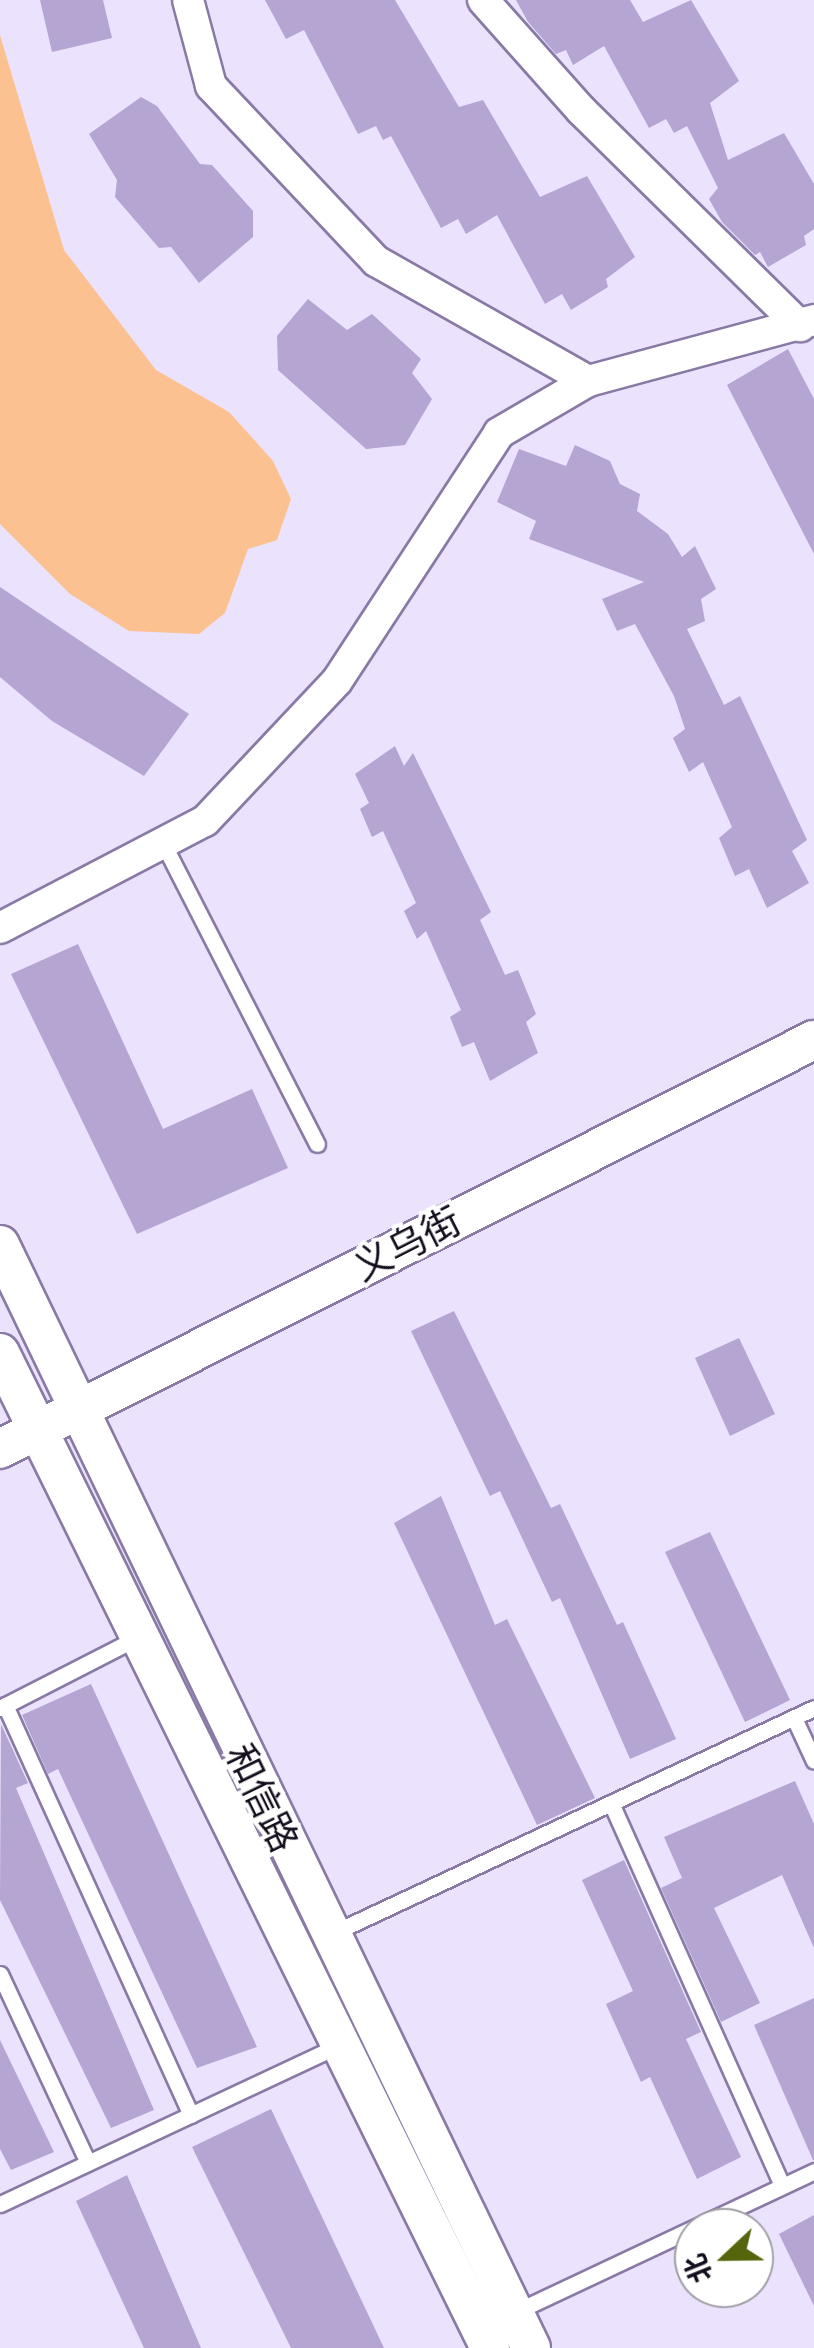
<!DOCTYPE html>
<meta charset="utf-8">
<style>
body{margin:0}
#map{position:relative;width:814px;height:2348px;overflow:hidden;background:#ebe2fe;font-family:"Titillium Web","Noto Sans SC",sans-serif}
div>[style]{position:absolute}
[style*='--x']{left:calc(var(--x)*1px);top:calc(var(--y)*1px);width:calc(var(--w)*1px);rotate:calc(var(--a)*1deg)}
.green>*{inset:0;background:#fcc190}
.building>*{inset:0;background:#b4a5d2}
.roads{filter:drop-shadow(2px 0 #897aa5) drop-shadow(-2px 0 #897aa5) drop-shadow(0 2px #897aa5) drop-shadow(0 -2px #897aa5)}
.service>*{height:15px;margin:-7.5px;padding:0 7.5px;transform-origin:7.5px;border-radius:7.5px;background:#fff}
.minor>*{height:30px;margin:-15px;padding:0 15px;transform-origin:15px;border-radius:15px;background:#fff}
.tertiary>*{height:38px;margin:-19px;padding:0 19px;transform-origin:19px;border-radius:19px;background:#fff}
span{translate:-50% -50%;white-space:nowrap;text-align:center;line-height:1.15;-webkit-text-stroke:8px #fff;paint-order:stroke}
.street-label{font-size:38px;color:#130d1c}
.north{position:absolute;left:674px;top:2208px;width:100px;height:100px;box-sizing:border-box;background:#fff;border:2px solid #a19ea4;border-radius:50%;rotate:248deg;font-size:28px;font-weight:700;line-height:40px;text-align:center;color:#130d1c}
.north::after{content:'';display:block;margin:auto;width:35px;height:45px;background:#55650c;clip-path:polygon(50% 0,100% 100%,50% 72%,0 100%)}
</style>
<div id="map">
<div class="green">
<i style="clip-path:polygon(0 35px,64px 250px,156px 370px,229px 412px,273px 461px,291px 499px,277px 540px,248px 549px,225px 613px,199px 634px,129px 631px,70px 594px,0 524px)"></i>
</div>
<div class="building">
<i style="clip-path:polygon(40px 0,103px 0,112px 38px,52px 52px)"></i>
<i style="clip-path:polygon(265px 0,395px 0,459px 107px,483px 100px,540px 197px,587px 176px,635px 257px,606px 279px,608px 287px,571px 310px,562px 294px,545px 304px,497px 215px,466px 234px,458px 219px,441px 228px,391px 136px,383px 140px,376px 126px,358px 134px,304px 30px,286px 39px)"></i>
<i style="clip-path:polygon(516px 0,630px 0,643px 22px,691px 0,739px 81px,710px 103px,728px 160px,784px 133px,814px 184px,814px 229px,804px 236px,806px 245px,768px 267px,760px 252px,755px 255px,722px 222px,709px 199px,718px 188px,687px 126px,674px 133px,666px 119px,649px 128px,604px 46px,573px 65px,566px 50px,556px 54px,528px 22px)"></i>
<i style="clip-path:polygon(141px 97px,157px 106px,200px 164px,212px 165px,253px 211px,253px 237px,199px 283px,171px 247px,159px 248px,115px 197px,117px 180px,89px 134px)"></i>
<i style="clip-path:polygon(308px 299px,347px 330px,372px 314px,421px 359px,412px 373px,432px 399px,405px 445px,366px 449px,278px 370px,277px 336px)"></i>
<i style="clip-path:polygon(788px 349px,814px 399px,814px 554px,727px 385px)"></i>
<i style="clip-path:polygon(575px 445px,610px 461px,620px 484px,640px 494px,637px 511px,668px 534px,682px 557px,695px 546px,716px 589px,701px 599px,705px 621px,687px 629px,724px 705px,740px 696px,807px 840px,792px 851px,809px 883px,767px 908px,749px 869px,735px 876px,719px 838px,732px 827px,703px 762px,689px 772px,673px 738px,685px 729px,674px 696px,635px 624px,617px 631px,602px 599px,644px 582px,529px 539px,536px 521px,497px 502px,519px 449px,566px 466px)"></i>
<i style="clip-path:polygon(0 587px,189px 714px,144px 776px,52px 721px,0 677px)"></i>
<i style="clip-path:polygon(395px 746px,404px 766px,413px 753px,491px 912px,480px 920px,505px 975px,518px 970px,536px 1014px,526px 1022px,538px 1053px,490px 1081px,474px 1042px,462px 1047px,450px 1017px,461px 1010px,426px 931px,417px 939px,404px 911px,416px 903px,383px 831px,372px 837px,360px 809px,369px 803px,355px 774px)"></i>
<i style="clip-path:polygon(78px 944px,163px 1129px,252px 1089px,288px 1168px,137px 1234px,11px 974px)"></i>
<i style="clip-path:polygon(454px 1311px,551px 1508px,560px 1504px,617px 1625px,623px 1622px,676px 1739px,630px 1759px,560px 1598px,552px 1602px,500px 1491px,490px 1496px,411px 1331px)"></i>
<i style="clip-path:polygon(739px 1338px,775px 1414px,730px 1436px,695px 1358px)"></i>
<i style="clip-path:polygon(441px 1496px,495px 1625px,507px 1619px,595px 1798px,537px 1825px,394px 1523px)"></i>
<i style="clip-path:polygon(710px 1532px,790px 1700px,745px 1722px,665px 1552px)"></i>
<i style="clip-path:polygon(91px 1684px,257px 2047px,197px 2068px,58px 1769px,48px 1774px,22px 1715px)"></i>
<i style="clip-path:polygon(1px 1724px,28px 1783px,16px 1788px,154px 2110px,111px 2128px,0 1900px)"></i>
<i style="clip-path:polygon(795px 1781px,814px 1824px,814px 1948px,782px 1875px,714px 1908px,760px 2003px,721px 2022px,661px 1888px,682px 1878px,664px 1837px)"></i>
<i style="clip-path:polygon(624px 1860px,701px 2032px,686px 2039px,741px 2157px,697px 2179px,650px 2077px,641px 2082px,606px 2004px,633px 1991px,582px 1880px)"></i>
<i style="clip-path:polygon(814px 1998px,814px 2160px,813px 2160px,754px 2025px)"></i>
<i style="clip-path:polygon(0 2040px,54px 2152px,11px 2170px,0 2149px)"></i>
<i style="clip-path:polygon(271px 2109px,384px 2348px,291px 2348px,192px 2147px)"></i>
<i style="clip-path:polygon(127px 2175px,201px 2348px,144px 2348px,76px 2201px)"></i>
<i style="clip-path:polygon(814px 2215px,814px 2306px,779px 2234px)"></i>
</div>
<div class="roads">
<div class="service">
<i style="--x:163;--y:843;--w:338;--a:62.9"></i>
<i style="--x:5;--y:1705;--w:450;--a:65.6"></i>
<i style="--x:0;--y:1708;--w:156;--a:-27.1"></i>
<i style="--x:794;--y:1718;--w:47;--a:65.1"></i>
<i style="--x:611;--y:1803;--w:419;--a:65.9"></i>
<i style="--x:333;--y:1933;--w:531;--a:-25.07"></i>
<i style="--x:0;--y:1974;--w:208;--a:65"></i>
<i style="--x:0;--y:2204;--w:375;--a:-25.1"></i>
<i style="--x:515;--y:2312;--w:331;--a:-25.2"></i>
</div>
<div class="minor">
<i style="--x:188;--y:0;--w:89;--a:75"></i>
<i style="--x:211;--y:86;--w:241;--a:46.7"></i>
<i style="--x:376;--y:261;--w:244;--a:29.5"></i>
<i style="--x:588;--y:381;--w:234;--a:-15.1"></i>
<i style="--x:483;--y:0;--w:147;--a:48.3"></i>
<i style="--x:581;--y:110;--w:308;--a:44.6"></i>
<i style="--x:0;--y:928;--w:231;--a:-27.6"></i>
<i style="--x:205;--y:821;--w:192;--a:-46.7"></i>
<i style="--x:337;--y:681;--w:296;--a:-56.8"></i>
<i style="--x:499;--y:433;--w:103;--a:-30.3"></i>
</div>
<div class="tertiary">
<i style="--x:0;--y:1245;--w:1224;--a:64.29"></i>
<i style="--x:0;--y:1353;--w:1109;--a:63.78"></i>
<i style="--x:0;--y:1449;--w:911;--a:-26.68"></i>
</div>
</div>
<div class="street-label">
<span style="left:407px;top:1244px;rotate:-27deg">义乌街</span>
<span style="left:262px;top:1798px;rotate:64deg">和信路</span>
</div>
<div class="north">北</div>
</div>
